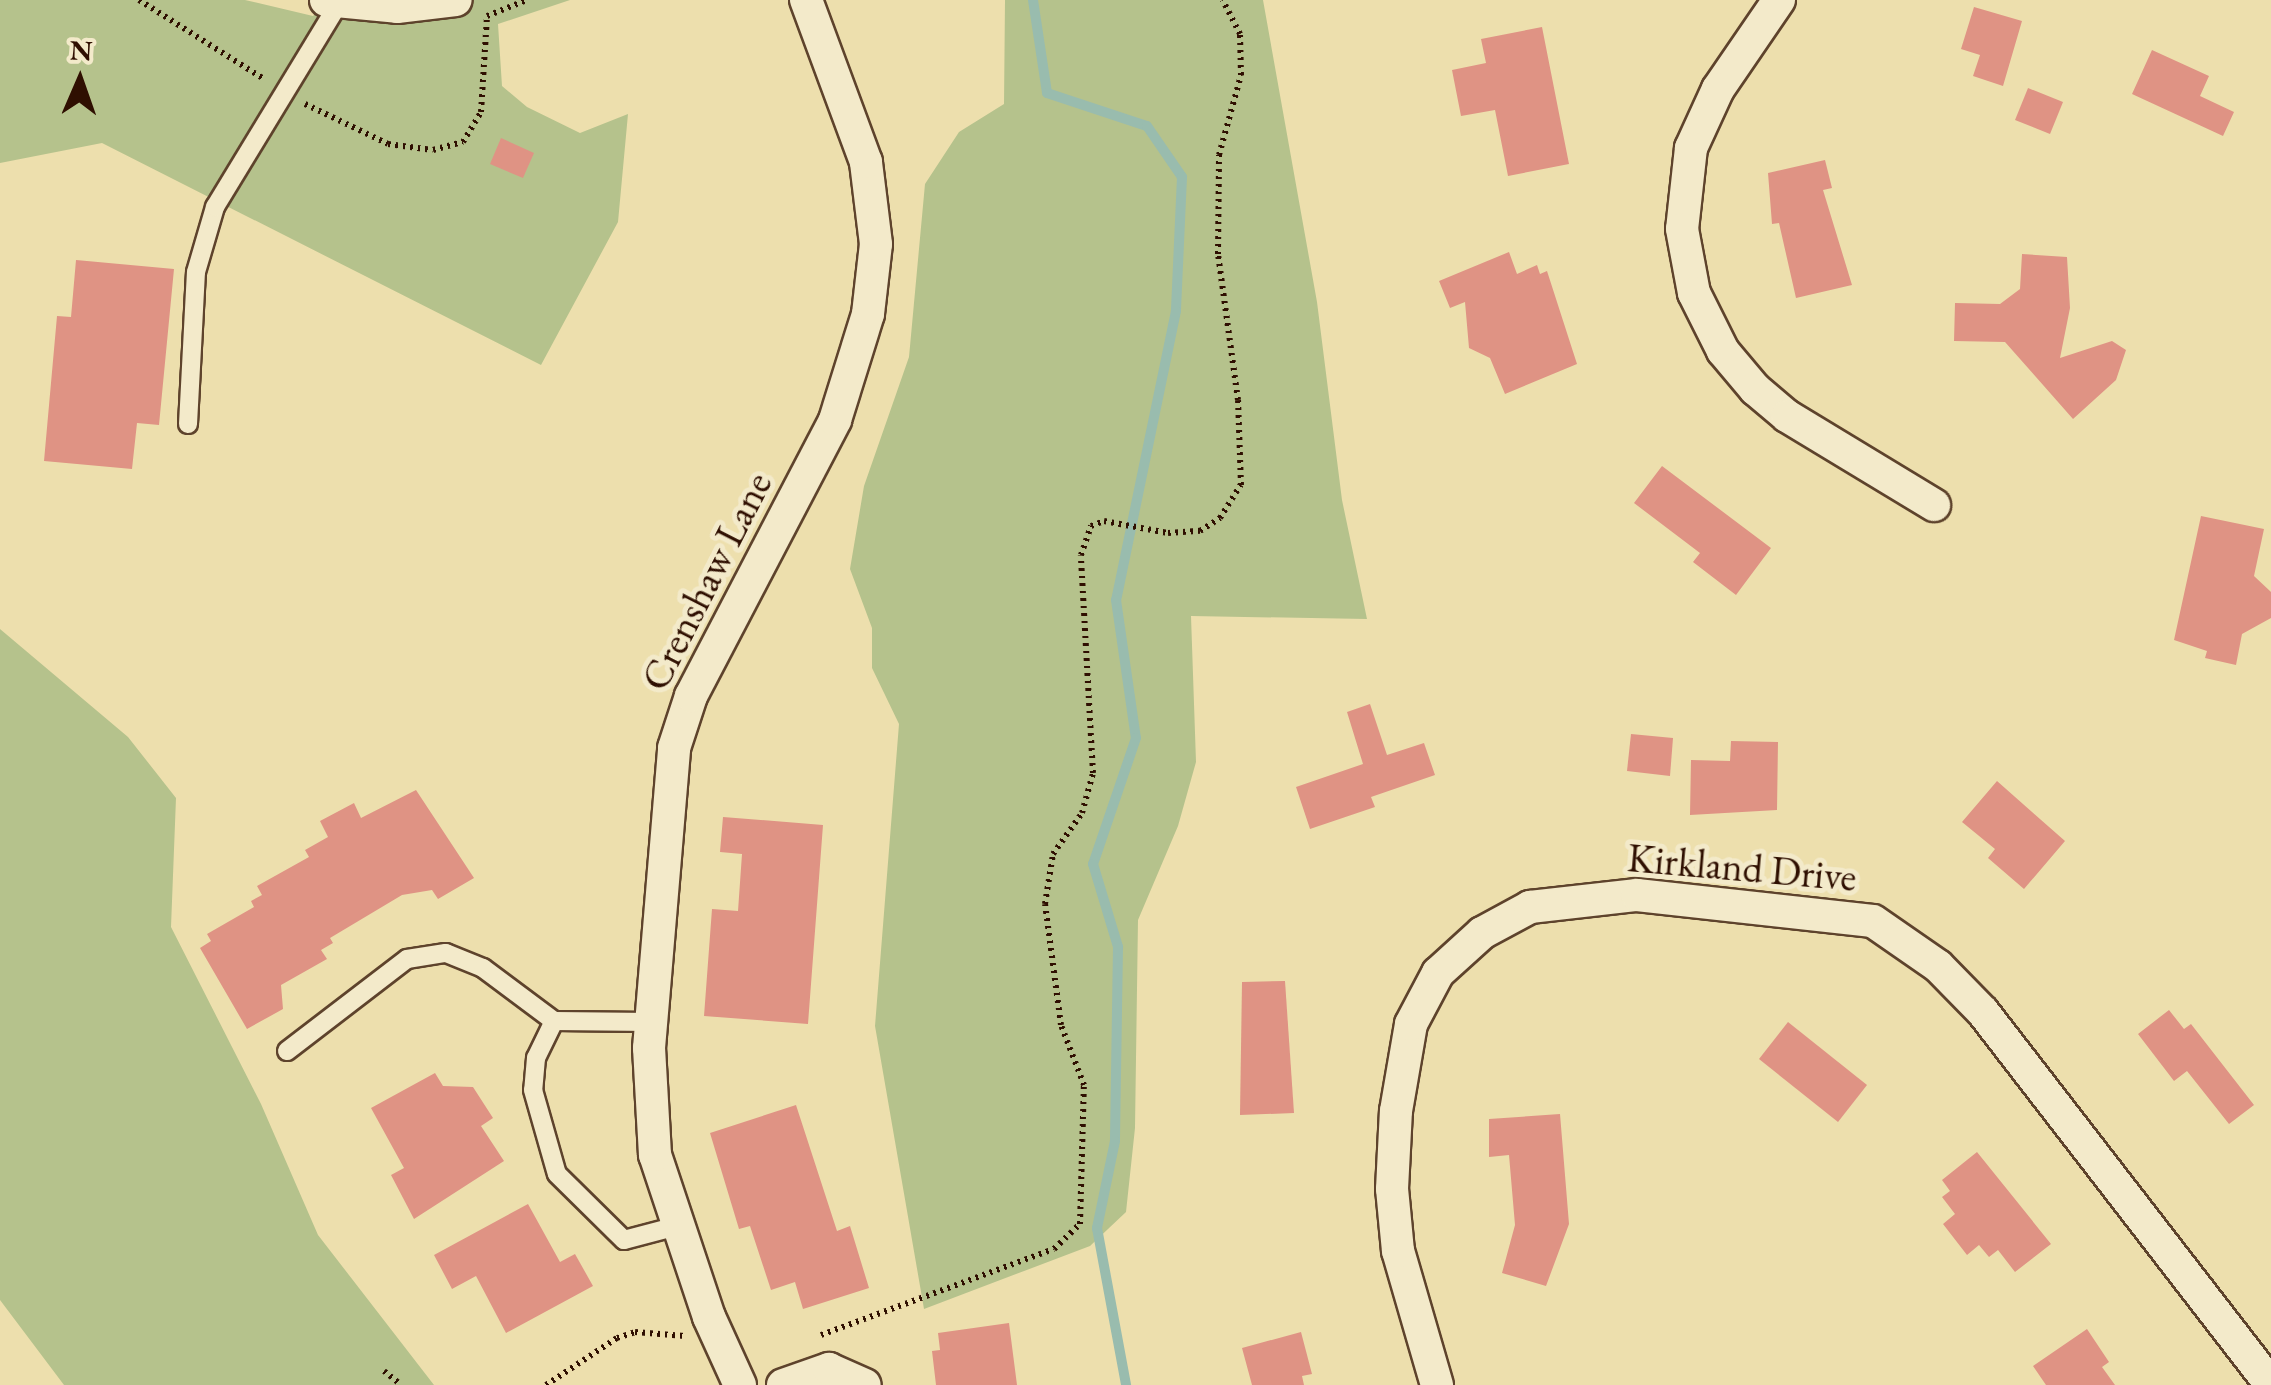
<!DOCTYPE html>
<style>
body{margin:0}
#map{position:relative;width:2271px;height:1385px;overflow:hidden;background:#eddfad;font-family:"EB Garamond",serif}
div>[style]{position:absolute}
[style*='--x']{left:calc(var(--x)*1px);top:calc(var(--y)*1px);width:calc(var(--w)*1px);rotate:calc(var(--a)*1deg)}
.green>*{inset:0;background:#b5c28c}
.stream>*{height:10px;margin:-5px;padding:0 5px;transform-origin:5px;border-radius:5px;background:#99bcae}
.building>*{inset:0;background:#df9384}
.path>*{height:6px;margin-top:-3px;transform-origin:0;background:repeating-linear-gradient(90deg,#2f0f01 0 2.5px,transparent 0 7.5px)}
.roads{filter:drop-shadow(2px 0 #5e432c) drop-shadow(-2px 0 #5e432c) drop-shadow(0 2px #5e432c) drop-shadow(0 -2px #5e432c)}
.lane>*{height:18px;margin:-9px;padding:0 9px;transform-origin:9px;border-radius:9px;background:#f3eaca}
.street>*{height:32px;margin:-16px;padding:0 16px;transform-origin:16px;border-radius:16px;background:#f3eaca}
span{translate:-50% -50%;white-space:nowrap;text-align:center;line-height:1.15;-webkit-text-stroke:10px #f3eaca;paint-order:stroke}
.street-label{font-size:40px;color:#2f0f01}
.north{position:absolute;left:30px;top:30px;width:100px;height:100px;-webkit-text-stroke:8px #f3eaca;paint-order:stroke;rotate:2deg;font-size:28px;font-weight:700;line-height:40px;text-align:center;color:#2f0f01}
.north::after{content:'';display:block;margin:auto;width:35px;height:45px;background:#2f0f01;clip-path:polygon(50% 0,100% 100%,50% 72%,0 100%)}
</style>
<div id="map">
<div class="green">
<i style="clip-path:polygon(0 0,245px 0,313px 16px,330px 0,570px 0,498px 24px,502px 86px,527px 107px,580px 133px,628px 114px,618px 222px,541px 365px,102px 143px,0 163px)"></i>
<i style="clip-path:polygon(1005px 0,1263px 0,1317px 302px,1342px 500px,1367px 619px,1191px 616px,1196px 762px,1178px 826px,1138px 920px,1135px 1128px,1126px 1212px,1090px 1246px,924px 1309px,875px 1026px,899px 724px,872px 668px,872px 628px,850px 569px,864px 486px,909px 357px,925px 184px,959px 132px,1004px 104px)"></i>
<i style="clip-path:polygon(0 629px,128px 737px,176px 798px,171px 927px,261px 1104px,318px 1235px,434px 1385px,64px 1385px,0 1300px)"></i>
</div>
<div class="stream">
<i style="--x:1033;--y:0;--w:94;--a:81.4"></i>
<i style="--x:1047;--y:93;--w:105;--a:18.3"></i>
<i style="--x:1147;--y:126;--w:62;--a:55.5"></i>
<i style="--x:1182;--y:177;--w:134;--a:92.6"></i>
<i style="--x:1176;--y:311;--w:295;--a:101.7"></i>
<i style="--x:1116;--y:600;--w:139;--a:81.8"></i>
<i style="--x:1136;--y:738;--w:133;--a:108.8"></i>
<i style="--x:1093;--y:864;--w:87;--a:73.2"></i>
<i style="--x:1118;--y:947;--w:194;--a:90.9"></i>
<i style="--x:1115;--y:1141;--w:89;--a:101.7"></i>
<i style="--x:1097;--y:1228;--w:160;--a:79.5"></i>
</div>
<div class="building">
<i style="clip-path:polygon(1974px 7px,2022px 21px,2003px 86px,1973px 76px,1980px 55px,1961px 49px)"></i>
<i style="clip-path:polygon(1542px 27px,1569px 164px,1508px 176px,1495px 110px,1461px 116px,1452px 70px,1486px 63px,1481px 39px)"></i>
<i style="clip-path:polygon(2152px 50px,2209px 76px,2200px 96px,2234px 112px,2223px 136px,2132px 94px)"></i>
<i style="clip-path:polygon(2028px 88px,2063px 102px,2050px 134px,2015px 120px)"></i>
<i style="clip-path:polygon(501px 138px,534px 153px,523px 178px,490px 164px)"></i>
<i style="clip-path:polygon(1825px 160px,1832px 188px,1823px 190px,1852px 285px,1796px 298px,1779px 223px,1772px 224px,1768px 173px)"></i>
<i style="clip-path:polygon(1509px 252px,1517px 274px,1537px 265px,1540px 274px,1547px 271px,1577px 364px,1505px 394px,1490px 358px,1469px 348px,1465px 302px,1450px 308px,1439px 281px)"></i>
<i style="clip-path:polygon(2022px 254px,2067px 257px,2070px 308px,2060px 358px,2112px 341px,2126px 350px,2116px 380px,2073px 419px,2005px 342px,1954px 341px,1955px 303px,2000px 304px,2020px 289px)"></i>
<i style="clip-path:polygon(76px 260px,174px 269px,159px 425px,137px 423px,132px 469px,44px 461px,57px 316px,71px 317px)"></i>
<i style="clip-path:polygon(1662px 466px,1771px 548px,1736px 595px,1693px 562px,1700px 553px,1634px 503px)"></i>
<i style="clip-path:polygon(2201px 516px,2264px 529px,2254px 576px,2271px 592px,2271px 618px,2242px 634px,2236px 665px,2205px 658px,2207px 651px,2174px 640px)"></i>
<i style="clip-path:polygon(1370px 704px,1387px 755px,1424px 743px,1435px 775px,1371px 797px,1375px 807px,1310px 829px,1296px 787px,1363px 764px,1347px 712px)"></i>
<i style="clip-path:polygon(1631px 734px,1673px 738px,1670px 776px,1627px 771px)"></i>
<i style="clip-path:polygon(1731px 741px,1778px 742px,1777px 810px,1690px 815px,1691px 760px,1730px 761px)"></i>
<i style="clip-path:polygon(1997px 781px,2065px 841px,2024px 889px,1988px 858px,1995px 849px,1962px 822px)"></i>
<i style="clip-path:polygon(416px 790px,474px 878px,438px 899px,432px 890px,402px 895px,330px 938px,333px 943px,321px 950px,327px 959px,281px 985px,283px 1009px,247px 1029px,200px 948px,211px 941px,207px 934px,254px 907px,251px 901px,262px 895px,257px 886px,309px 857px,305px 850px,328px 837px,320px 821px,354px 803px,361px 818px)"></i>
<i style="clip-path:polygon(723px 817px,823px 825px,808px 1024px,704px 1016px,712px 909px,738px 911px,742px 854px,720px 852px)"></i>
<i style="clip-path:polygon(1285px 981px,1294px 1113px,1240px 1115px,1242px 982px)"></i>
<i style="clip-path:polygon(2169px 1010px,2184px 1029px,2191px 1024px,2254px 1105px,2229px 1124px,2187px 1071px,2174px 1081px,2138px 1034px)"></i>
<i style="clip-path:polygon(1788px 1022px,1867px 1085px,1838px 1122px,1759px 1059px)"></i>
<i style="clip-path:polygon(435px 1073px,443px 1086px,473px 1087px,493px 1118px,481px 1126px,504px 1161px,414px 1219px,391px 1175px,404px 1168px,371px 1108px)"></i>
<i style="clip-path:polygon(796px 1105px,837px 1231px,850px 1226px,869px 1288px,803px 1309px,795px 1282px,771px 1290px,750px 1226px,739px 1229px,710px 1133px)"></i>
<i style="clip-path:polygon(1560px 1114px,1569px 1224px,1546px 1286px,1502px 1273px,1515px 1225px,1509px 1155px,1489px 1157px,1489px 1119px)"></i>
<i style="clip-path:polygon(1977px 1152px,2051px 1244px,2015px 1272px,1998px 1250px,1989px 1257px,1979px 1245px,1967px 1255px,1943px 1224px,1955px 1214px,1942px 1197px,1950px 1191px,1942px 1180px)"></i>
<i style="clip-path:polygon(528px 1204px,560px 1262px,575px 1254px,593px 1286px,506px 1333px,476px 1276px,452px 1289px,434px 1255px)"></i>
<i style="clip-path:polygon(1009px 1323px,1017px 1385px,936px 1385px,932px 1351px,940px 1350px,938px 1333px)"></i>
<i style="clip-path:polygon(2087px 1329px,2109px 1362px,2102px 1367px,2115px 1385px,2046px 1385px,2033px 1366px)"></i>
<i style="clip-path:polygon(1301px 1332px,1312px 1374px,1302px 1376px,1304px 1385px,1252px 1385px,1242px 1348px)"></i>
</div>
<div class="path">
<i style="--x:139;--y:0;--w:148;--a:32.3"></i>
<i style="--x:305;--y:104;--w:92;--a:25.7"></i>
<i style="--x:388;--y:144;--w:45;--a:7.6"></i>
<i style="--x:433;--y:150;--w:31;--a:-15"></i>
<i style="--x:463;--y:142;--w:35;--a:-59"></i>
<i style="--x:481;--y:112;--w:96;--a:-86.4"></i>
<i style="--x:487;--y:16;--w:43;--a:-21.8"></i>
<i style="--x:821;--y:1335;--w:248;--a:-20.3"></i>
<i style="--x:1054;--y:1249;--w:36;--a:-44"></i>
<i style="--x:1080;--y:1224;--w:139;--a:-88.4"></i>
<i style="--x:1084;--y:1085;--w:64;--a:-111"></i>
<i style="--x:1061;--y:1025;--w:122;--a:-97.5"></i>
<i style="--x:1045;--y:904;--w:51;--a:-80.9"></i>
<i style="--x:1053;--y:854;--w:50;--a:-54.7"></i>
<i style="--x:1082;--y:813;--w:41;--a:-74.6"></i>
<i style="--x:1093;--y:773;--w:218;--a:-93.2"></i>
<i style="--x:1081;--y:555;--w:31;--a:-71"></i>
<i style="--x:1091;--y:526;--w:14;--a:-21"></i>
<i style="--x:1104;--y:521;--w:65;--a:10.6"></i>
<i style="--x:1168;--y:533;--w:32;--a:-4"></i>
<i style="--x:1200;--y:531;--w:24;--a:-33"></i>
<i style="--x:1220;--y:518;--w:39;--a:-58"></i>
<i style="--x:1241;--y:485;--w:85;--a:-92"></i>
<i style="--x:1238;--y:400;--w:147;--a:-97.8"></i>
<i style="--x:1218;--y:254;--w:99;--a:-89.4"></i>
<i style="--x:1219;--y:155;--w:83;--a:-74.6"></i>
<i style="--x:1241;--y:75;--w:41;--a:-91.4"></i>
<i style="--x:1240;--y:34;--w:38;--a:-117"></i>
<i style="--x:384;--y:1371;--w:22;--a:39"></i>
<i style="--x:546;--y:1385;--w:85;--a:-33.5"></i>
<i style="--x:617;--y:1338;--w:19;--a:-18"></i>
<i style="--x:635;--y:1332;--w:50;--a:4.6"></i>
</div>
<div class="roads">
<div class="lane">
<i style="--x:188;--y:424;--w:152;--a:-87"></i>
<i style="--x:196;--y:272;--w:68;--a:-73.7"></i>
<i style="--x:215;--y:207;--w:239;--a:-58.7"></i>
<i style="--x:554;--y:1021;--w:41;--a:115.9"></i>
<i style="--x:536;--y:1058;--w:32;--a:95"></i>
<i style="--x:533;--y:1090;--w:87;--a:74.1"></i>
<i style="--x:557;--y:1174;--w:94;--a:44.6"></i>
<i style="--x:624;--y:1240;--w:55;--a:-14.8"></i>
<i style="--x:287;--y:1051;--w:151;--a:-37.5"></i>
<i style="--x:407;--y:959;--w:39;--a:-9"></i>
<i style="--x:446;--y:953;--w:40;--a:22"></i>
<i style="--x:483;--y:968;--w:89;--a:36.7"></i>
<i style="--x:554;--y:1021;--w:97;--a:0.6"></i>
</div>
<div class="street">
<i style="--x:326;--y:0;--w:71;--a:5.6"></i>
<i style="--x:397;--y:7;--w:59;--a:-6.8"></i>
<i style="--x:1779;--y:0;--w:108;--a:124.4"></i>
<i style="--x:1718;--y:89;--w:65;--a:114.6"></i>
<i style="--x:1691;--y:148;--w:81;--a:96.3"></i>
<i style="--x:1682;--y:229;--w:65;--a:79.4"></i>
<i style="--x:1694;--y:293;--w:65;--a:63.4"></i>
<i style="--x:1723;--y:351;--w:50;--a:49.9"></i>
<i style="--x:1755;--y:389;--w:42;--a:40.2"></i>
<i style="--x:1787;--y:416;--w:172;--a:31.2"></i>
<i style="--x:740;--y:1385;--w:75;--a:-114.5"></i>
<i style="--x:709;--y:1317;--w:171;--a:-108.4"></i>
<i style="--x:655;--y:1155;--w:107;--a:-93.2"></i>
<i style="--x:649;--y:1048;--w:301;--a:-85.2"></i>
<i style="--x:674;--y:748;--w:55;--a:-71.9"></i>
<i style="--x:691;--y:696;--w:311;--a:-62.4"></i>
<i style="--x:835;--y:420;--w:111;--a:-72.7"></i>
<i style="--x:868;--y:314;--w:70;--a:-83.5"></i>
<i style="--x:876;--y:244;--w:83;--a:-97"></i>
<i style="--x:866;--y:162;--w:173;--a:-110.3"></i>
<i style="--x:783;--y:1385;--w:49;--a:-19.2"></i>
<i style="--x:829;--y:1369;--w:39;--a:24"></i>
<i style="--x:1437;--y:1385;--w:140;--a:-106.2"></i>
<i style="--x:1398;--y:1251;--w:62;--a:-95.5"></i>
<i style="--x:1392;--y:1189;--w:78;--a:-87.1"></i>
<i style="--x:1396;--y:1111;--w:88;--a:-80.2"></i>
<i style="--x:1411;--y:1024;--w:58;--a:-62.1"></i>
<i style="--x:1438;--y:973;--w:59;--a:-42.3"></i>
<i style="--x:1482;--y:933;--w:55;--a:-28.4"></i>
<i style="--x:1530;--y:907;--w:108;--a:-6.4"></i>
<i style="--x:1637;--y:895;--w:237;--a:6.3"></i>
<i style="--x:1873;--y:921;--w:79;--a:34.7"></i>
<i style="--x:1938;--y:966;--w:64;--a:45.6"></i>
<i style="--x:1983;--y:1012;--w:470;--a:52.3"></i>
</div>
</div>
<div class="street-label">
<span style="left:706px;top:581px;rotate:-63deg">Crenshaw Lane</span>
<span style="left:1742px;top:867px;rotate:5deg">Kirkland Drive</span>
</div>
<div class="north">N</div>
</div>
